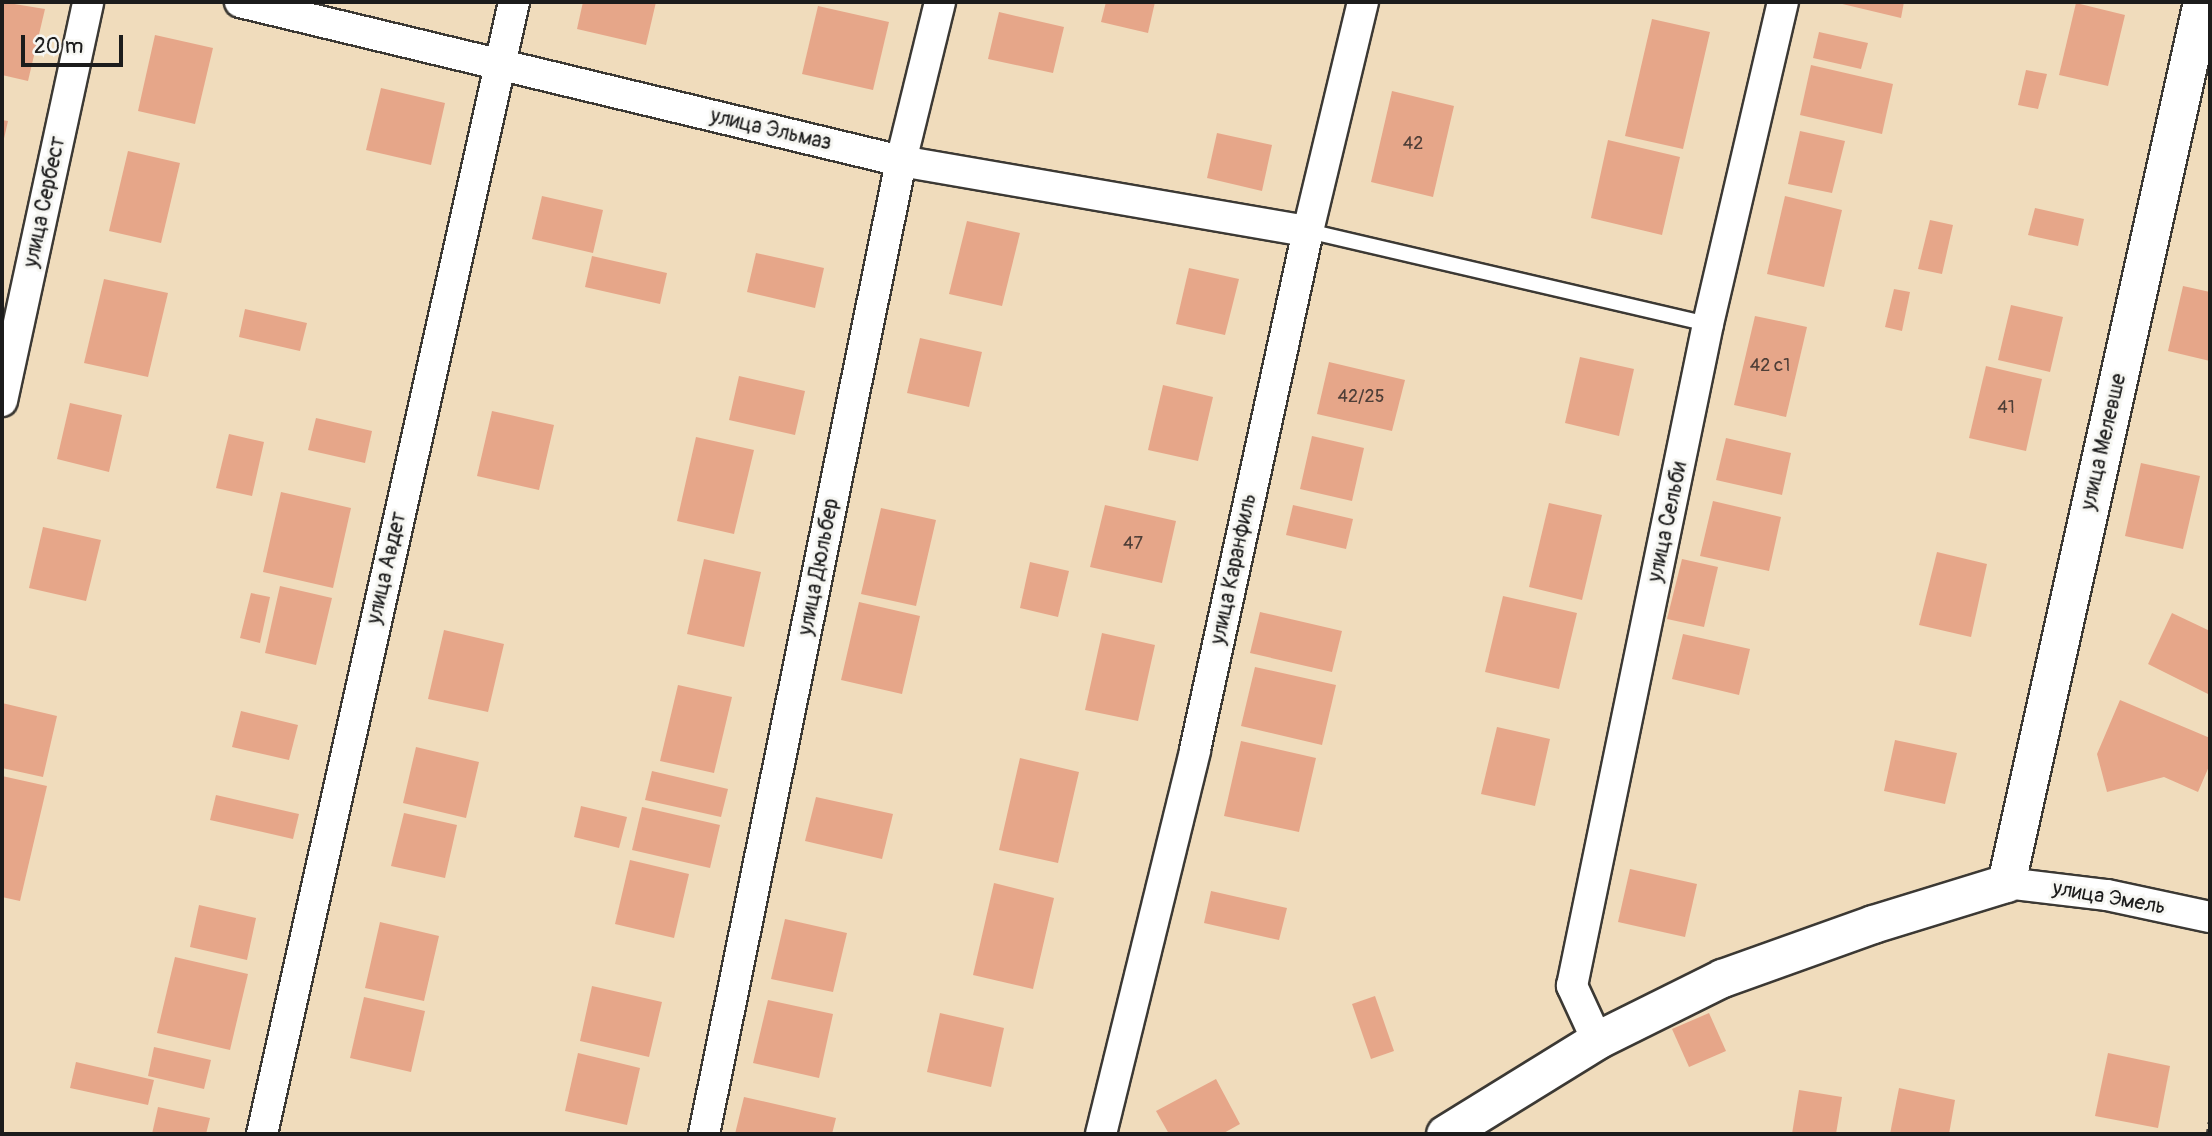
<!DOCTYPE html>
<meta charset="utf-8">
<style>
body{margin:0}
#map{position:relative;width:2212px;height:1136px;overflow:hidden;background:#f0dcbc;font-family:Pangolin,sans-serif}
div>[style]{position:absolute}
[style*='--x']{left:calc(var(--x)*1px);top:calc(var(--y)*1px);width:calc(var(--w)*1px);rotate:calc(var(--a)*1deg)}
.building>*{inset:0;background:#e6a689}
.path>*{height:4.5px;margin-top:-2.25px;transform-origin:0;background:repeating-linear-gradient(90deg,#3c3934 0 5px,transparent 0 10px)}
.roads{filter:drop-shadow(2px 0 #3c3934) drop-shadow(-2px 0 #3c3934) drop-shadow(0 2px #3c3934) drop-shadow(0 -2px #3c3934)}
.service>*{height:14px;margin:-7px;padding:0 7px;transform-origin:7px;border-radius:7px;background:#fff}
.minor>*{height:30px;margin:-15px;padding:0 15px;transform-origin:15px;border-radius:15px;background:#fff}
.tertiary>*{height:37px;margin:-18.5px;padding:0 18.5px;transform-origin:18.5px;border-radius:18.5px;background:#fff}
span{translate:-50% -50%;white-space:nowrap;text-align:center;line-height:1.15;-webkit-text-stroke:6px #f6f6f2;paint-order:stroke}
.number-label{font-size:18px;color:#4e3e37}
.number-label span{-webkit-text-stroke-width:0}
.street-label{font-size:21px;color:#1c1c1c}
.frame{position:absolute;inset:0;border:4px solid #1c1c1c;pointer-events:none}
.scale{position:absolute;left:21px;top:35px;width:102px;height:32px;box-sizing:border-box;border:4px solid #1c1c1c;border-top:0;padding-left:9px;font-size:21px;line-height:24px;white-space:nowrap;color:#1c1c1c;-webkit-text-stroke:5px #f6f6f2;paint-order:stroke}
</style>
<div id="map">
<div class="building">
<i style="clip-path:polygon(2px 2px,45px 9px,28px 81px,2px 75px)"></i>
<i style="clip-path:polygon(583px 2px,656px 2px,646px 45px,577px 29px)"></i>
<i style="clip-path:polygon(1106px 2px,1155px 2px,1148px 33px,1101px 22px)"></i>
<i style="clip-path:polygon(1834px 2px,1904px 2px,1901px 18px)"></i>
<i style="clip-path:polygon(2076px 3px,2125px 15px,2108px 86px,2059px 75px)"></i>
<i style="clip-path:polygon(818px 6px,889px 22px,873px 90px,802px 74px)"></i>
<i style="clip-path:polygon(999px 12px,1064px 27px,1053px 73px,988px 59px)"></i>
<i style="clip-path:polygon(1652px 19px,1710px 32px,1683px 149px,1625px 136px)"></i>
<i style="clip-path:polygon(1819px 32px,1868px 43px,1861px 69px,1813px 58px)"></i>
<i style="clip-path:polygon(155px 35px,213px 48px,195px 124px,138px 111px)"></i>
<i style="clip-path:polygon(1811px 65px,1893px 84px,1882px 134px,1800px 115px)"></i>
<i style="clip-path:polygon(2026px 70px,2047px 74px,2038px 109px,2018px 105px)"></i>
<i style="clip-path:polygon(381px 88px,445px 103px,431px 165px,366px 150px)"></i>
<i style="clip-path:polygon(1392px 91px,1454px 106px,1433px 197px,1371px 182px)"></i>
<i style="clip-path:polygon(2px 120px,8px 121px,3px 143px,2px 143px)"></i>
<i style="clip-path:polygon(1800px 131px,1845px 141px,1832px 193px,1788px 184px)"></i>
<i style="clip-path:polygon(1217px 133px,1272px 145px,1262px 191px,1207px 178px)"></i>
<i style="clip-path:polygon(1608px 140px,1680px 157px,1662px 235px,1591px 218px)"></i>
<i style="clip-path:polygon(128px 151px,180px 163px,161px 243px,109px 231px)"></i>
<i style="clip-path:polygon(542px 196px,603px 210px,593px 253px,532px 239px)"></i>
<i style="clip-path:polygon(1785px 196px,1842px 210px,1824px 287px,1767px 274px)"></i>
<i style="clip-path:polygon(2035px 208px,2084px 219px,2078px 246px,2028px 235px)"></i>
<i style="clip-path:polygon(1930px 220px,1953px 225px,1942px 274px,1918px 269px)"></i>
<i style="clip-path:polygon(967px 221px,1020px 233px,1002px 306px,949px 294px)"></i>
<i style="clip-path:polygon(756px 253px,824px 268px,815px 308px,747px 292px)"></i>
<i style="clip-path:polygon(592px 256px,667px 273px,660px 304px,585px 287px)"></i>
<i style="clip-path:polygon(1189px 268px,1239px 279px,1225px 335px,1176px 324px)"></i>
<i style="clip-path:polygon(104px 279px,168px 293px,148px 377px,84px 363px)"></i>
<i style="clip-path:polygon(2183px 286px,2210px 292px,2210px 361px,2168px 351px)"></i>
<i style="clip-path:polygon(1894px 289px,1910px 292px,1902px 331px,1885px 327px)"></i>
<i style="clip-path:polygon(2011px 305px,2063px 317px,2050px 372px,1998px 360px)"></i>
<i style="clip-path:polygon(245px 309px,307px 323px,300px 351px,239px 337px)"></i>
<i style="clip-path:polygon(1755px 316px,1807px 327px,1786px 417px,1734px 405px)"></i>
<i style="clip-path:polygon(920px 338px,982px 352px,969px 407px,907px 393px)"></i>
<i style="clip-path:polygon(1580px 357px,1634px 369px,1619px 436px,1565px 423px)"></i>
<i style="clip-path:polygon(1329px 362px,1405px 380px,1392px 431px,1317px 414px)"></i>
<i style="clip-path:polygon(1986px 366px,2042px 379px,2026px 451px,1969px 438px)"></i>
<i style="clip-path:polygon(739px 376px,805px 391px,795px 435px,729px 420px)"></i>
<i style="clip-path:polygon(1163px 385px,1213px 397px,1198px 461px,1148px 450px)"></i>
<i style="clip-path:polygon(70px 403px,122px 415px,109px 472px,57px 459px)"></i>
<i style="clip-path:polygon(492px 411px,554px 425px,539px 490px,477px 476px)"></i>
<i style="clip-path:polygon(316px 418px,372px 431px,365px 463px,308px 450px)"></i>
<i style="clip-path:polygon(229px 434px,264px 442px,252px 496px,216px 488px)"></i>
<i style="clip-path:polygon(1312px 436px,1364px 448px,1352px 501px,1300px 489px)"></i>
<i style="clip-path:polygon(696px 437px,754px 450px,734px 534px,677px 521px)"></i>
<i style="clip-path:polygon(1726px 438px,1791px 453px,1782px 495px,1716px 480px)"></i>
<i style="clip-path:polygon(2141px 463px,2200px 476px,2183px 549px,2125px 536px)"></i>
<i style="clip-path:polygon(281px 492px,351px 508px,333px 588px,263px 572px)"></i>
<i style="clip-path:polygon(1713px 501px,1781px 517px,1769px 571px,1700px 556px)"></i>
<i style="clip-path:polygon(1549px 503px,1602px 515px,1582px 600px,1529px 587px)"></i>
<i style="clip-path:polygon(1105px 505px,1176px 521px,1162px 583px,1090px 567px)"></i>
<i style="clip-path:polygon(1293px 505px,1353px 519px,1346px 549px,1286px 535px)"></i>
<i style="clip-path:polygon(881px 508px,936px 520px,916px 606px,861px 594px)"></i>
<i style="clip-path:polygon(43px 527px,101px 540px,86px 601px,29px 588px)"></i>
<i style="clip-path:polygon(1937px 552px,1987px 564px,1971px 637px,1919px 625px)"></i>
<i style="clip-path:polygon(704px 559px,761px 572px,744px 647px,687px 634px)"></i>
<i style="clip-path:polygon(1682px 559px,1718px 567px,1704px 627px,1667px 619px)"></i>
<i style="clip-path:polygon(1030px 562px,1069px 571px,1058px 617px,1020px 608px)"></i>
<i style="clip-path:polygon(280px 586px,332px 598px,316px 665px,265px 653px)"></i>
<i style="clip-path:polygon(251px 593px,270px 597px,260px 643px,240px 638px)"></i>
<i style="clip-path:polygon(1503px 596px,1577px 613px,1559px 689px,1485px 672px)"></i>
<i style="clip-path:polygon(859px 602px,920px 616px,902px 694px,841px 680px)"></i>
<i style="clip-path:polygon(1260px 612px,1342px 631px,1332px 672px,1250px 653px)"></i>
<i style="clip-path:polygon(2172px 613px,2210px 631px,2210px 695px,2148px 664px)"></i>
<i style="clip-path:polygon(444px 630px,504px 644px,488px 712px,428px 699px)"></i>
<i style="clip-path:polygon(1102px 633px,1155px 645px,1138px 721px,1085px 710px)"></i>
<i style="clip-path:polygon(1683px 634px,1750px 649px,1739px 695px,1672px 679px)"></i>
<i style="clip-path:polygon(1255px 667px,1336px 685px,1322px 745px,1241px 726px)"></i>
<i style="clip-path:polygon(678px 685px,732px 697px,714px 773px,660px 761px)"></i>
<i style="clip-path:polygon(2120px 700px,2210px 738px,2210px 764px,2198px 792px,2164px 777px,2107px 792px,2097px 754px)"></i>
<i style="clip-path:polygon(2px 703px,57px 716px,43px 777px,2px 768px)"></i>
<i style="clip-path:polygon(241px 711px,298px 725px,289px 760px,232px 747px)"></i>
<i style="clip-path:polygon(1497px 727px,1550px 739px,1535px 806px,1481px 794px)"></i>
<i style="clip-path:polygon(1895px 740px,1957px 753px,1945px 804px,1884px 791px)"></i>
<i style="clip-path:polygon(1241px 741px,1316px 758px,1299px 832px,1224px 816px)"></i>
<i style="clip-path:polygon(416px 747px,479px 762px,466px 818px,403px 803px)"></i>
<i style="clip-path:polygon(1020px 758px,1079px 772px,1058px 863px,999px 850px)"></i>
<i style="clip-path:polygon(652px 771px,728px 789px,721px 817px,645px 800px)"></i>
<i style="clip-path:polygon(2px 776px,47px 786px,20px 901px,2px 897px)"></i>
<i style="clip-path:polygon(216px 795px,299px 814px,293px 839px,210px 820px)"></i>
<i style="clip-path:polygon(816px 797px,893px 814px,882px 859px,805px 841px)"></i>
<i style="clip-path:polygon(581px 806px,627px 817px,619px 848px,574px 837px)"></i>
<i style="clip-path:polygon(642px 807px,720px 825px,710px 868px,632px 850px)"></i>
<i style="clip-path:polygon(404px 813px,457px 825px,445px 878px,391px 866px)"></i>
<i style="clip-path:polygon(630px 860px,689px 874px,674px 938px,615px 924px)"></i>
<i style="clip-path:polygon(1630px 869px,1697px 884px,1685px 937px,1618px 922px)"></i>
<i style="clip-path:polygon(994px 883px,1054px 898px,1033px 989px,973px 975px)"></i>
<i style="clip-path:polygon(1211px 891px,1287px 908px,1279px 940px,1204px 923px)"></i>
<i style="clip-path:polygon(199px 905px,256px 918px,247px 960px,190px 947px)"></i>
<i style="clip-path:polygon(785px 919px,847px 933px,833px 992px,771px 979px)"></i>
<i style="clip-path:polygon(380px 922px,439px 936px,424px 1001px,365px 988px)"></i>
<i style="clip-path:polygon(175px 957px,248px 974px,230px 1050px,157px 1033px)"></i>
<i style="clip-path:polygon(592px 986px,662px 1002px,649px 1057px,580px 1041px)"></i>
<i style="clip-path:polygon(1375px 996px,1394px 1051px,1371px 1059px,1352px 1004px)"></i>
<i style="clip-path:polygon(364px 997px,425px 1011px,411px 1072px,350px 1058px)"></i>
<i style="clip-path:polygon(768px 1000px,833px 1014px,819px 1078px,753px 1063px)"></i>
<i style="clip-path:polygon(940px 1013px,1004px 1028px,991px 1087px,927px 1072px)"></i>
<i style="clip-path:polygon(1709px 1013px,1726px 1051px,1689px 1067px,1672px 1029px)"></i>
<i style="clip-path:polygon(154px 1047px,211px 1060px,204px 1089px,148px 1076px)"></i>
<i style="clip-path:polygon(578px 1053px,640px 1068px,627px 1125px,565px 1111px)"></i>
<i style="clip-path:polygon(2108px 1053px,2170px 1066px,2158px 1128px,2095px 1116px)"></i>
<i style="clip-path:polygon(76px 1062px,154px 1080px,148px 1105px,70px 1088px)"></i>
<i style="clip-path:polygon(1216px 1079px,1240px 1124px,1222px 1134px,1169px 1134px,1156px 1111px)"></i>
<i style="clip-path:polygon(1899px 1088px,1955px 1100px,1949px 1134px,1890px 1134px)"></i>
<i style="clip-path:polygon(1799px 1090px,1842px 1097px,1836px 1134px,1792px 1134px)"></i>
<i style="clip-path:polygon(744px 1097px,836px 1118px,832px 1134px,735px 1134px)"></i>
<i style="clip-path:polygon(158px 1107px,210px 1118px,206px 1134px,152px 1134px)"></i>
</div>
<div class="path">
<i style="--x:2208;--y:1134;--w:12;--a:-81"></i>
</div>
<div class="roads">
<div class="service">
<i style="--x:1308;--y:231;--w:411;--a:13.1"></i>
</div>
<div class="minor">
<i style="--x:240;--y:2;--w:680;--a:13.53"></i>
<i style="--x:901;--y:161;--w:413;--a:9.8"></i>
<i style="--x:2;--y:401;--w:408;--a:-77.8"></i>
<i style="--x:2006;--y:883;--w:102;--a:6.8"></i>
<i style="--x:2107;--y:895;--w:105;--a:12.1"></i>
<i style="--x:1597;--y:1040;--w:60;--a:-114.8"></i>
<i style="--x:1572;--y:986;--w:676;--a:-78.39"></i>
<i style="--x:1708;--y:324;--w:331;--a:-76.9"></i>
<i style="--x:262;--y:1134;--w:1160;--a:-77.45"></i>
<i style="--x:704;--y:1134;--w:993;--a:-78.55"></i>
<i style="--x:901;--y:161;--w:164;--a:-76.2"></i>
<i style="--x:1101;--y:1134;--w:395;--a:-76.2"></i>
<i style="--x:1195;--y:750;--w:531;--a:-77.72"></i>
<i style="--x:1308;--y:231;--w:236;--a:-76.5"></i>
</div>
<div class="tertiary">
<i style="--x:1445;--y:1134;--w:179;--a:-31.7"></i>
<i style="--x:1597;--y:1040;--w:140;--a:-26.4"></i>
<i style="--x:1722;--y:978;--w:160;--a:-19.7"></i>
<i style="--x:1873;--y:924;--w:139;--a:-17.1"></i>
<i style="--x:2006;--y:883;--w:903;--a:-77.46"></i>
</div>
</div>
<div class="number-label">
<span style="left:1413px;top:144px">42</span>
<span style="left:1770px;top:366px">42 с1</span>
<span style="left:1361px;top:397px">42/25</span>
<span style="left:2006px;top:408px">41</span>
<span style="left:1133px;top:544px">47</span>
</div>
<div class="street-label">
<span style="left:771px;top:130px;rotate:13deg">улица Эльмаз</span>
<span style="left:45px;top:202px;rotate:-78deg">улица Сербест</span>
<span style="left:2104px;top:442px;rotate:-77deg">улица Мелевше</span>
<span style="left:1668px;top:522px;rotate:-78deg">улица Сельби</span>
<span style="left:819px;top:567px;rotate:-79deg">улица Дюльбер</span>
<span style="left:387px;top:568px;rotate:-77deg">улица Авдет</span>
<span style="left:1234px;top:569px;rotate:-78deg">улица Каранфиль</span>
<span style="left:2109px;top:898px;rotate:10deg">улица Эмель</span>
</div>
<div class="frame"></div>
<div class="scale">20 m</div>
</div>
